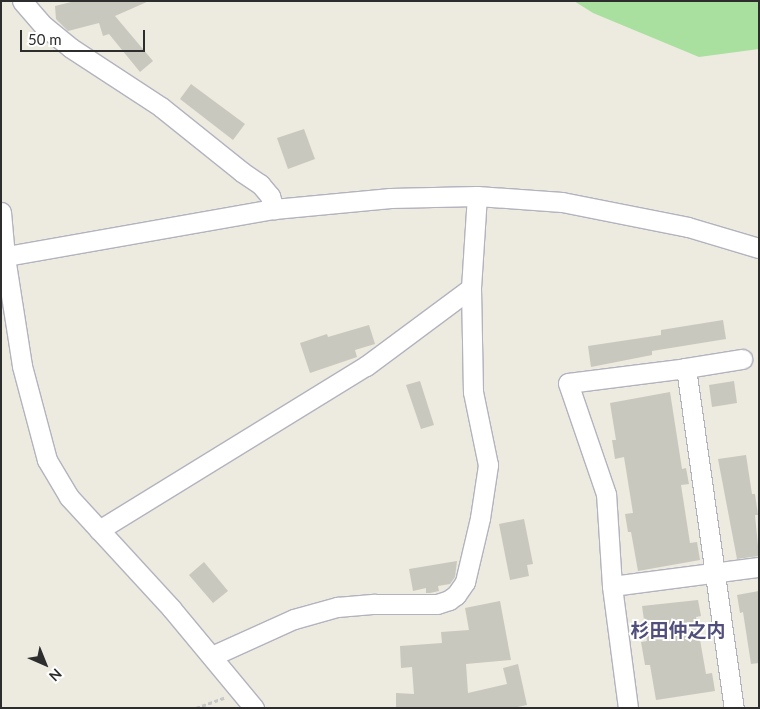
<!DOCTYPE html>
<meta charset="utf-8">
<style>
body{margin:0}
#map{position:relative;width:760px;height:709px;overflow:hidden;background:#edeae0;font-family:Lato,"Noto Sans JP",sans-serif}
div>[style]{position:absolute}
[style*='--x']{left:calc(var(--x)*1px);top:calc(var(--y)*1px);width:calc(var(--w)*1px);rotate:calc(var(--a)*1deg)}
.green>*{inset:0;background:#a9e0a0}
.building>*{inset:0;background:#c9c8be}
.path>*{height:3px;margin-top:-1.5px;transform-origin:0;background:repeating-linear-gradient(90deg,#c8c8c8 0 4px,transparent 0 6.5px)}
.roads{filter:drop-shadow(1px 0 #b3b3bf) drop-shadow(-1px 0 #b3b3bf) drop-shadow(0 1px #b3b3bf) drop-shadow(0 -1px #b3b3bf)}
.minor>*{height:19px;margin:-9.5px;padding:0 9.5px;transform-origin:9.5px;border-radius:9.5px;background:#fff}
span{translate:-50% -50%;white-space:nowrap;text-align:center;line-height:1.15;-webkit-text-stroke:4px #fff;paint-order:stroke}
.quarter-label{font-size:19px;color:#504f7b;font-weight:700}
.frame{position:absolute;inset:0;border:2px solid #2d2d2d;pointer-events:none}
.north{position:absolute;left:20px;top:639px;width:50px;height:50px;-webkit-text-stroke:4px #fff;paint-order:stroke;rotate:136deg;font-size:14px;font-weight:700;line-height:20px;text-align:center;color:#2d2d2d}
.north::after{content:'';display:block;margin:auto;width:18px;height:22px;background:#2d2d2d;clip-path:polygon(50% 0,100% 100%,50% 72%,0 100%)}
.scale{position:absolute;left:20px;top:30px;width:125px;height:22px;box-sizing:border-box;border:2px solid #2d2d2d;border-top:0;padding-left:6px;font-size:15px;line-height:18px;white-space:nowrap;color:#2d2d2d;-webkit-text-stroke:4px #fff;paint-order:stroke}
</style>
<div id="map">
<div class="green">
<i style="clip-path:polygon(574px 1px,759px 1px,759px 49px,699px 57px,593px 13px)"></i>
</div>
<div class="building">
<i style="clip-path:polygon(75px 1px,149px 1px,115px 16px,153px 61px,140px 72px,109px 34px,103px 36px,99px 23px,68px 31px,56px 19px,55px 6px)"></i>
<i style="clip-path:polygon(191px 84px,245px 124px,233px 140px,180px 99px)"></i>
<i style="clip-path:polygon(304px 129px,315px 159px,288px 169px,277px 138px)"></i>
<i style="clip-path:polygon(723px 320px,726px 339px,652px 351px,652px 355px,591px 367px,588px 346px,661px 335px,661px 330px)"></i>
<i style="clip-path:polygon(369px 325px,375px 344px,355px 350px,357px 357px,310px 373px,300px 343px,327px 334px,328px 337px)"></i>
<i style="clip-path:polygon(420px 381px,434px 425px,421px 429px,406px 385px)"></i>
<i style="clip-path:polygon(734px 381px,737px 403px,712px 407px,709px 385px)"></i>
<i style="clip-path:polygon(670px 392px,682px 469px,686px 468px,689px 484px,681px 485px,690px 543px,697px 542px,700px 560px,638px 571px,631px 532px,628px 532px,625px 514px,633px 513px,624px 457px,615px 459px,612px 440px,616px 440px,610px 403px)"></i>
<i style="clip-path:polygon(746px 455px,752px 494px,755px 494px,758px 515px,755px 515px,759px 556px,737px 559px,718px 459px)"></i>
<i style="clip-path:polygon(524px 519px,533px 564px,527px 565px,529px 576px,510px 580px,499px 524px)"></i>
<i style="clip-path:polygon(457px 561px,455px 577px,450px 584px,438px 586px,439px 591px,430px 593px,426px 593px,426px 588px,413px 591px,409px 569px)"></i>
<i style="clip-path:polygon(204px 562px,228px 591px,213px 603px,189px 575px)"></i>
<i style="clip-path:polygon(759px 591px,759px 663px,751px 664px,743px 612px,740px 613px,737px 595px)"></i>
<i style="clip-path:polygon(698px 600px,701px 616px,696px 617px,706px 674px,712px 673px,715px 691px,656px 700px,650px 665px,645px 665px,641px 642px,647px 641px,642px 606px)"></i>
<i style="clip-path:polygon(500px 601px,511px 660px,466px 664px,468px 693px,507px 684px,503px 668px,518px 664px,527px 705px,513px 708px,396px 708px,396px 693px,414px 694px,412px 667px,401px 668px,400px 646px,442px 643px,441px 632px,469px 630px,465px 608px)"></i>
</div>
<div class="path">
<i style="--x:196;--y:708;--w:30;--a:-20"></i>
</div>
<div class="roads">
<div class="minor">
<i style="--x:22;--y:1;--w:33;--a:49"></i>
<i style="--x:44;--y:26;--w:35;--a:39"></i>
<i style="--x:71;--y:48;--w:108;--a:33.2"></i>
<i style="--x:161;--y:107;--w:104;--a:38.7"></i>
<i style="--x:242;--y:172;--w:22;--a:34"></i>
<i style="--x:260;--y:184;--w:16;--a:50"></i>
<i style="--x:270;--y:196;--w:14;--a:73"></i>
<i style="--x:1;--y:212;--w:45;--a:84.9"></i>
<i style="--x:5;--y:257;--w:110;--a:81.1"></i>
<i style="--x:22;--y:366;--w:97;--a:75.1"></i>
<i style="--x:47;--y:460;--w:43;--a:59.3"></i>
<i style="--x:69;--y:497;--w:151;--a:47.4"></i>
<i style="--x:171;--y:608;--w:130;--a:50.3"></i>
<i style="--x:1;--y:257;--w:277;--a:-10"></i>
<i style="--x:274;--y:209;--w:117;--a:-5.4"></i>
<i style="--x:390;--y:198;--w:87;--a:-1.3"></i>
<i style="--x:477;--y:196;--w:85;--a:4"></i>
<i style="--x:562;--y:202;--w:128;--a:11.2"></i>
<i style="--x:688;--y:227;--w:74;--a:16.5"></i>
<i style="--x:686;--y:368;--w:57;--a:-9.1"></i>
<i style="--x:99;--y:530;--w:313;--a:-31.6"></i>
<i style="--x:366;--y:366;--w:131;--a:-36.6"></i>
<i style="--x:471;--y:288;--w:92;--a:-86.3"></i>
<i style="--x:612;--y:586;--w:148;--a:-7.4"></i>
<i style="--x:212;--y:656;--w:90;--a:-24.3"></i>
<i style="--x:294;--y:619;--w:45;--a:-15.6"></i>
<i style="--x:337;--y:607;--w:38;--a:-5"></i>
<i style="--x:375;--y:604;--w:62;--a:0"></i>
<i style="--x:437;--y:604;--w:13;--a:-18"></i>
<i style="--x:449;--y:600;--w:9;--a:-36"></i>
<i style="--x:456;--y:595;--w:16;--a:-55"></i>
<i style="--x:465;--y:582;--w:66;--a:-76.8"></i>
<i style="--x:480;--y:518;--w:54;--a:-81.4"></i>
<i style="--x:488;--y:465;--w:75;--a:-101.6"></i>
<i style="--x:473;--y:392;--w:104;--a:-91.1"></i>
<i style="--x:628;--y:708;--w:123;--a:-97.5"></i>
<i style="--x:612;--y:586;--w:92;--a:-93.7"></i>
<i style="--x:606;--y:494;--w:117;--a:-108.9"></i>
<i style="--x:568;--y:383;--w:119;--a:-7.2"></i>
<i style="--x:686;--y:368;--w:343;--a:82"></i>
</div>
</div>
<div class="quarter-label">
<span style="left:678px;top:630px">杉田仲之内</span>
</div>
<div class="frame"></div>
<div class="north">N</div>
<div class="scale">50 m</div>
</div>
